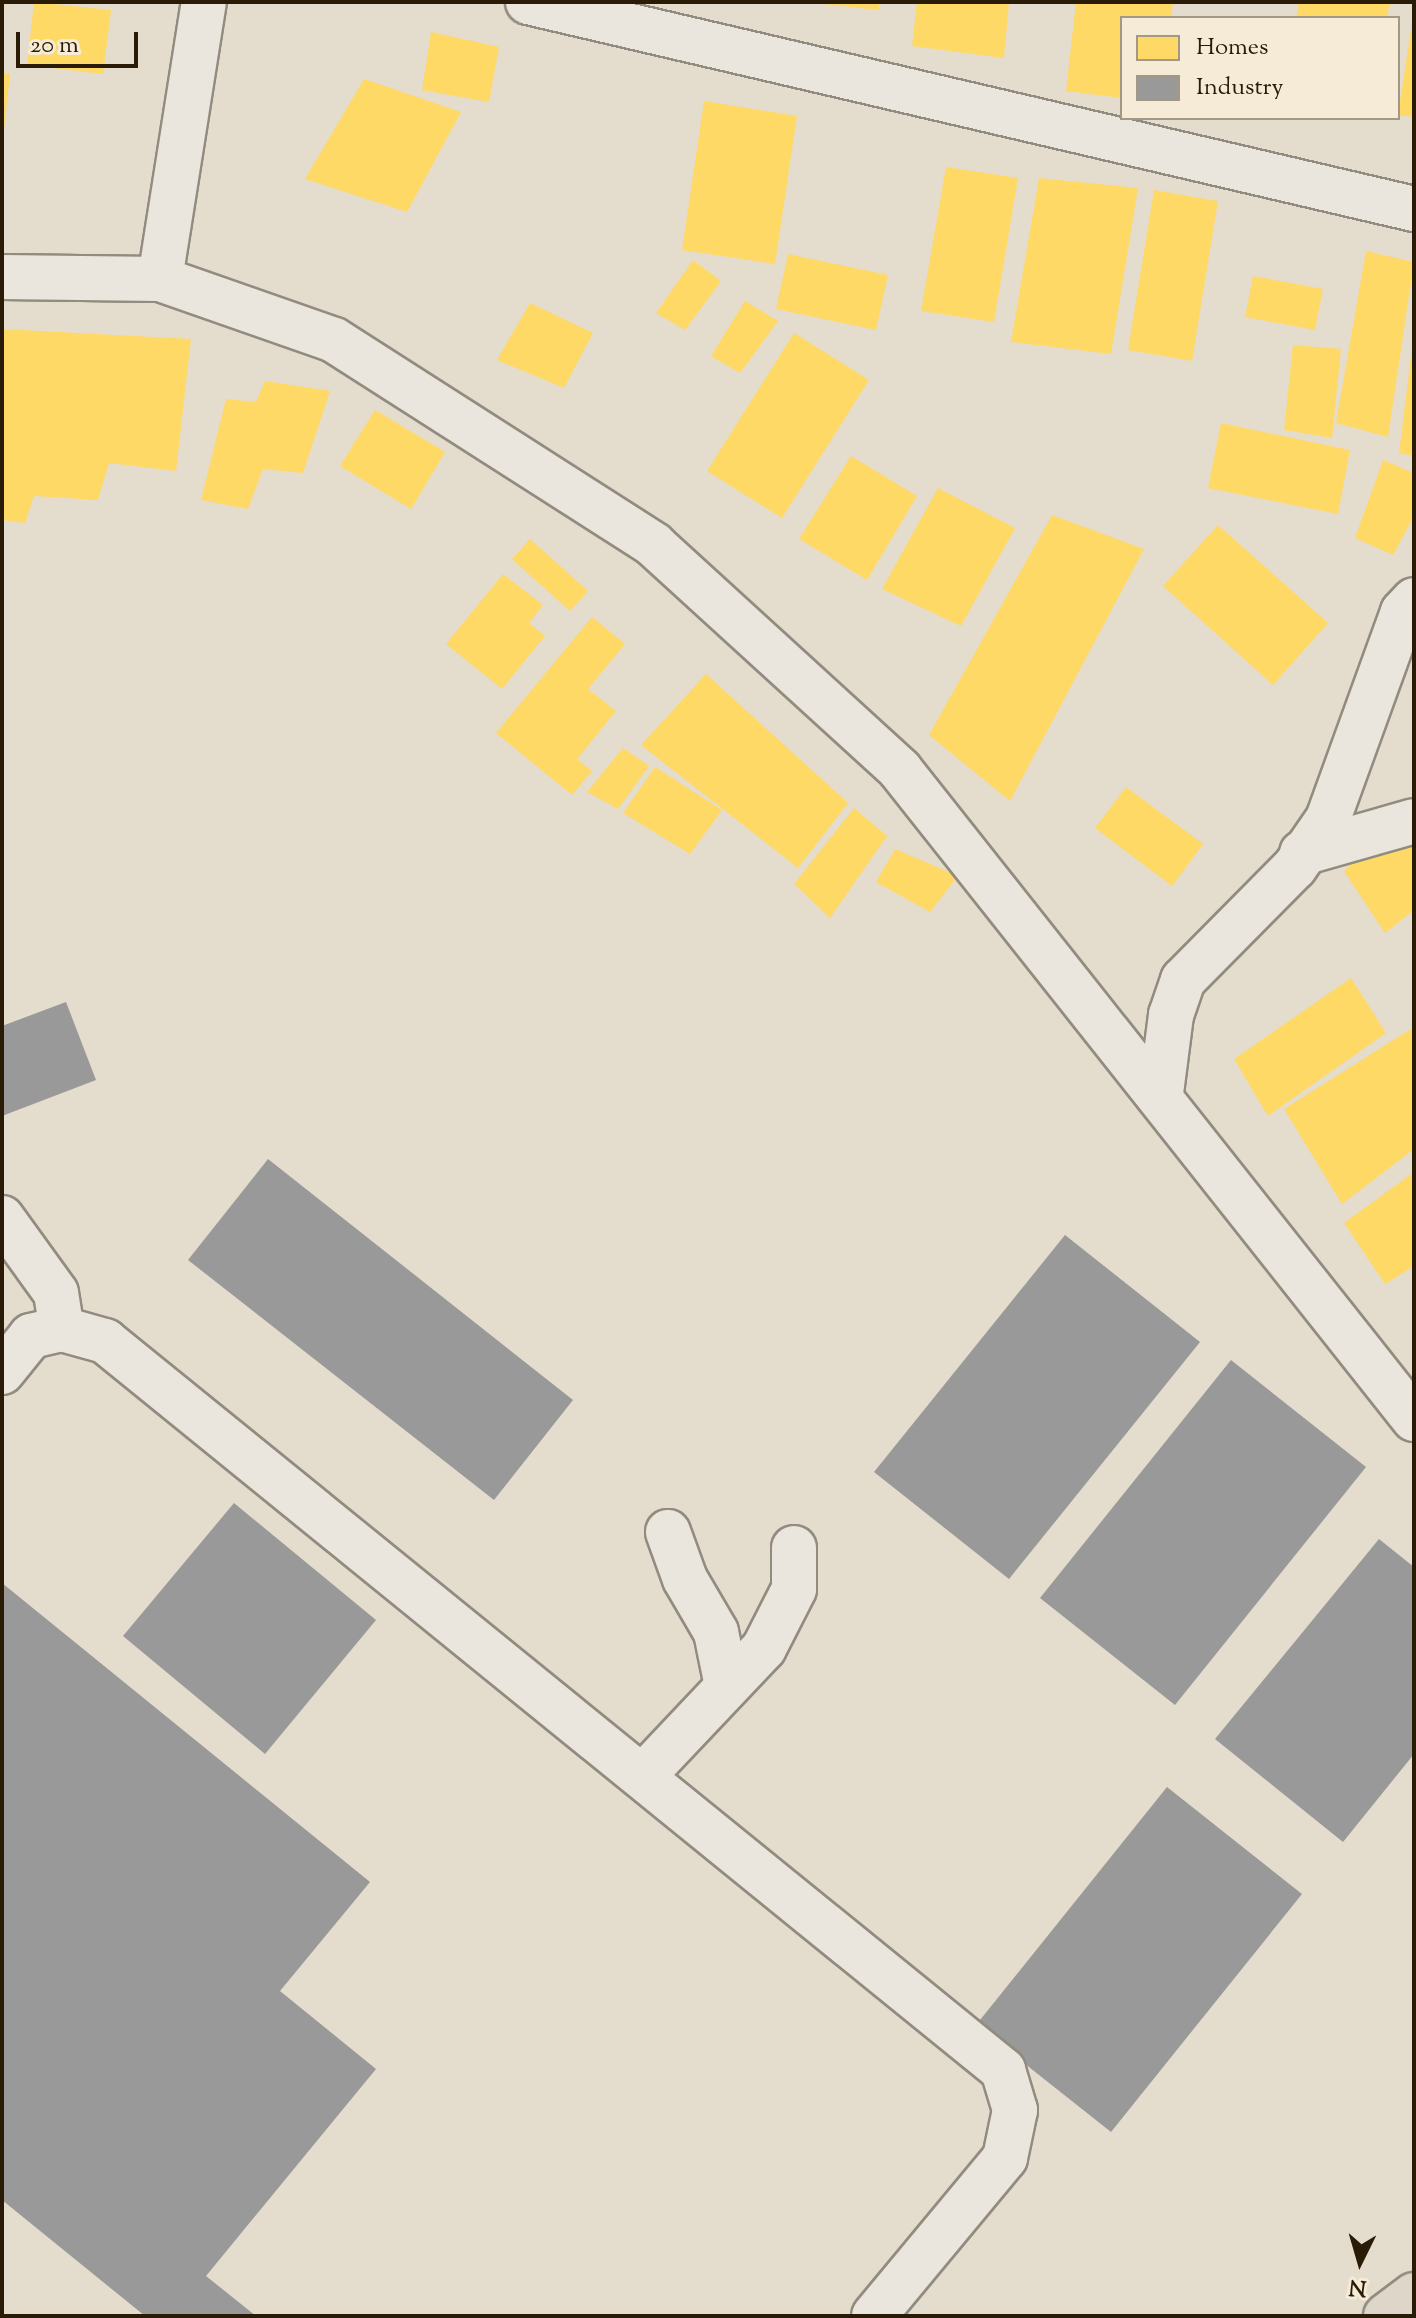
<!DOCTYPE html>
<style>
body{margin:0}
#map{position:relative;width:1416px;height:2318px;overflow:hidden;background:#e4dccc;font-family:"Sorts Mill Goudy",serif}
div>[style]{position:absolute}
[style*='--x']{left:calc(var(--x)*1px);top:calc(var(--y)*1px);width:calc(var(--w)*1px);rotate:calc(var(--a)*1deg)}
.homes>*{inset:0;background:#ffd966}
.industry>*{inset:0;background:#999}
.roads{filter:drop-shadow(2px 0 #928b7f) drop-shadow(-2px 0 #928b7f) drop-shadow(0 2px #928b7f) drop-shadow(0 -2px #928b7f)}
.minor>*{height:44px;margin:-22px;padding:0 22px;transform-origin:22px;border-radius:22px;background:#eae6de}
.major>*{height:44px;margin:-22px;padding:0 22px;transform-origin:22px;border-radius:22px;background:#ddd6c9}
span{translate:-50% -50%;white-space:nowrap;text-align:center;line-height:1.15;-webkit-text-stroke:8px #f5ebd7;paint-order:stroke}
.frame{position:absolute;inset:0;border:4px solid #291b05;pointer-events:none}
.legend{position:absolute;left:1120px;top:16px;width:280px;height:104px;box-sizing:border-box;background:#f5ebd7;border:2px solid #a39883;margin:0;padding:10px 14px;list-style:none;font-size:24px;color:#291b05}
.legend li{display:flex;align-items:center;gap:16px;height:40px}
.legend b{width:40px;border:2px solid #a39883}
.north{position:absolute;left:1320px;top:2222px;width:80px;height:80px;-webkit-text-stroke:6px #f5ebd7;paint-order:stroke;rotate:185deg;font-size:22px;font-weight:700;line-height:32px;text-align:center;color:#291b05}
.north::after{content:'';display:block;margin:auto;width:28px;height:36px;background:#291b05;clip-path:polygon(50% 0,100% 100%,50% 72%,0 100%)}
.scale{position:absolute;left:16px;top:32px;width:122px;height:36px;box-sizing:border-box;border:4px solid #291b05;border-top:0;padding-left:10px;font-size:24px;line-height:28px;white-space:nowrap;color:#291b05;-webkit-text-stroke:6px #f5ebd7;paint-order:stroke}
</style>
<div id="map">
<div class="homes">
<i style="clip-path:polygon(34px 2px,111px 10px,103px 74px,27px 65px)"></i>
<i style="clip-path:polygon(805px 2px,879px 2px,879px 10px)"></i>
<i style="clip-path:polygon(917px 2px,1009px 2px,1004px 58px,912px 46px)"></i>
<i style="clip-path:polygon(1076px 2px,1173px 2px,1171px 18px,1122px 18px,1122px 98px,1066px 91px)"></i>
<i style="clip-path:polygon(1299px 2px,1390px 2px,1387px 18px,1296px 18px)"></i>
<i style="clip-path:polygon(1414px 9px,1414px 117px,1398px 115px)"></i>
<i style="clip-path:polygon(431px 32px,499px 47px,489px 102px,422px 90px)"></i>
<i style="clip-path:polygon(2px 74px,10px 74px,4px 129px,2px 129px)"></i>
<i style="clip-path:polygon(364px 79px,461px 112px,407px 212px,305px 179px)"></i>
<i style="clip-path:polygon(704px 101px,797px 116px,775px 264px,682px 250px)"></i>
<i style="clip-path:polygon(946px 167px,1018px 178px,994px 322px,921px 311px)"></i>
<i style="clip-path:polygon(1039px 178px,1138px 188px,1111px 354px,1011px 342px)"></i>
<i style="clip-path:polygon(1154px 190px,1218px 201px,1192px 361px,1128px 350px)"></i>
<i style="clip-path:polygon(1366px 251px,1414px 262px,1388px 437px,1336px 423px)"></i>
<i style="clip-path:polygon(788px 254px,888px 275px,876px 330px,776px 309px)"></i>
<i style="clip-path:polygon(693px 260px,721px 281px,685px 330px,656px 313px)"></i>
<i style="clip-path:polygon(1253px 276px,1323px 289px,1315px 330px,1245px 317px)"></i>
<i style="clip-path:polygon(745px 301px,778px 321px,740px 373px,711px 356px)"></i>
<i style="clip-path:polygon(530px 303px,593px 333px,564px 388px,497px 360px)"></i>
<i style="clip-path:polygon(2px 329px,191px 339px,176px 471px,109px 463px,98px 500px,34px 496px,25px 523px,2px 520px)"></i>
<i style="clip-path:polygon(794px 333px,869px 380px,782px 518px,707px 471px)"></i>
<i style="clip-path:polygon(1293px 345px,1341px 349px,1332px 438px,1284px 430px)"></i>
<i style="clip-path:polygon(1412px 348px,1414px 348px,1414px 456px,1399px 453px)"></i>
<i style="clip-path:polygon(265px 381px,330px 391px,303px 473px,263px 469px,248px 509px,201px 500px,226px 399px,256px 402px)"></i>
<i style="clip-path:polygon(375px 410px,445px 452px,411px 509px,340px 466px)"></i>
<i style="clip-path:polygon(1221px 423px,1350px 450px,1338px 514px,1208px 488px)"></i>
<i style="clip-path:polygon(851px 456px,917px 496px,867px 580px,799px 539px)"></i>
<i style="clip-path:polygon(1383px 460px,1414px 473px,1414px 516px,1393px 555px,1355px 538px)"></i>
<i style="clip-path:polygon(938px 488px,1015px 528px,961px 626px,882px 589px)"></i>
<i style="clip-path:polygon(1052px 515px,1144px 549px,1010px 801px,929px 735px)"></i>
<i style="clip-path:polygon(1218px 525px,1328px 623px,1273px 685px,1163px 586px)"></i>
<i style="clip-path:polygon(530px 539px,588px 591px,570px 611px,512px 559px)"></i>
<i style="clip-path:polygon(503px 574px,543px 605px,529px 623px,545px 636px,502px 689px,446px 644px)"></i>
<i style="clip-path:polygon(592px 617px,625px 644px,588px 689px,616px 711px,577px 759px,592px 771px,572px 795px,496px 733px)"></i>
<i style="clip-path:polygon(706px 674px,848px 803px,798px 868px,641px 745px)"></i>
<i style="clip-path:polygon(623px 748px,649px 766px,618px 809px,587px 792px)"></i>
<i style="clip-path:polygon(655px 767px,722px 810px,690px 854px,623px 813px)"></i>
<i style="clip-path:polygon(1126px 787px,1203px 844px,1172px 886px,1095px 828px)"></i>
<i style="clip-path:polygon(854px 808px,887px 836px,830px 918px,794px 884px)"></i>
<i style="clip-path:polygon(1397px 815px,1414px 839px,1414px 910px,1385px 933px,1344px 871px)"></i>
<i style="clip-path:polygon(895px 849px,958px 876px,930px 912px,876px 882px)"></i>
<i style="clip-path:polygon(1351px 978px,1386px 1033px,1268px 1116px,1234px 1059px)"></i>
<i style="clip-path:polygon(1414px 1027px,1414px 1149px,1342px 1204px,1284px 1109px)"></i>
<i style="clip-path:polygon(1414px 1172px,1414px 1266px,1385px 1284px,1344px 1223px)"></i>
</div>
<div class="industry">
<i style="clip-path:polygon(66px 1002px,96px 1080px,2px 1116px,2px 1026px)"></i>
<i style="clip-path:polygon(268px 1159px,573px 1400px,494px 1500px,188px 1260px)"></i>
<i style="clip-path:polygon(1065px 1235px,1200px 1342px,1009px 1579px,874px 1472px)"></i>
<i style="clip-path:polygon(1231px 1360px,1366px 1467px,1175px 1705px,1040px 1598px)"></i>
<i style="clip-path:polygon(234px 1503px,376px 1620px,265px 1754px,123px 1636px)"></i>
<i style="clip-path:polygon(1379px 1539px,1414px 1567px,1414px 1754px,1343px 1842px,1215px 1739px)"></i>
<i style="clip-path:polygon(2px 1583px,370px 1882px,280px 1991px,376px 2069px,206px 2276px,256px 2316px,145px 2316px,2px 2200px)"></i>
<i style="clip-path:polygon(1167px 1787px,1302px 1894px,1111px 2132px,976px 2025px)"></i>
</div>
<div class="roads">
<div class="minor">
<i style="--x:528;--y:2;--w:910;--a:13.15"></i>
<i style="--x:2;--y:277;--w:158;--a:0.7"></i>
<i style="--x:160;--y:279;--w:184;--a:19.3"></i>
<i style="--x:334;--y:340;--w:380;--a:32.6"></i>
<i style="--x:654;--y:545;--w:333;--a:42.4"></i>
<i style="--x:900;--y:770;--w:828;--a:51.62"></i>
<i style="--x:160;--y:279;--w:280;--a:-81"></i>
<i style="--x:1302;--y:853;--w:116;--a:-15.9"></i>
<i style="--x:1161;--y:1093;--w:79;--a:-82.7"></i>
<i style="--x:1171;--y:1015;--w:37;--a:-71"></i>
<i style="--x:1183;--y:980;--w:159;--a:-45.3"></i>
<i style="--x:1295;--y:867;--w:58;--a:-55.5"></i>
<i style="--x:1328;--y:819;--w:220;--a:-70.1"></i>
<i style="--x:1403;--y:612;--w:16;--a:-47"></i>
<i style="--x:2;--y:1218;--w:92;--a:54.2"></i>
<i style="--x:56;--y:1293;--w:36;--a:81"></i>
<i style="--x:2;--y:1372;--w:46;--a:-51.1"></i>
<i style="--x:31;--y:1336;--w:32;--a:-13"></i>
<i style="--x:62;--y:1329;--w:45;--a:15.6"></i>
<i style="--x:105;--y:1341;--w:1157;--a:39.07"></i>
<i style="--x:1003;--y:2070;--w:42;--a:73.3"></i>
<i style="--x:1015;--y:2110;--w:49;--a:101.8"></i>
<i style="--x:1005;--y:2158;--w:205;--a:129.7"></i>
<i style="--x:668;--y:1532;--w:50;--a:70.1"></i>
<i style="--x:685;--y:1579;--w:61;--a:59.7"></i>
<i style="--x:716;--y:1632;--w:55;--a:78.5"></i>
<i style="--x:643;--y:1776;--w:176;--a:-46.6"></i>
<i style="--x:764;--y:1648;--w:66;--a:-63"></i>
<i style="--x:794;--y:1589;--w:41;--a:-90"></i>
</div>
<div class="major">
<i style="--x:1386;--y:2316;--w:35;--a:-37"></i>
</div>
</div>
<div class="frame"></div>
<ul class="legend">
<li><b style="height:22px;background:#ffd966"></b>Homes</li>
<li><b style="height:22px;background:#999"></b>Industry</li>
</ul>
<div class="north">N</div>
<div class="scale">20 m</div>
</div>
